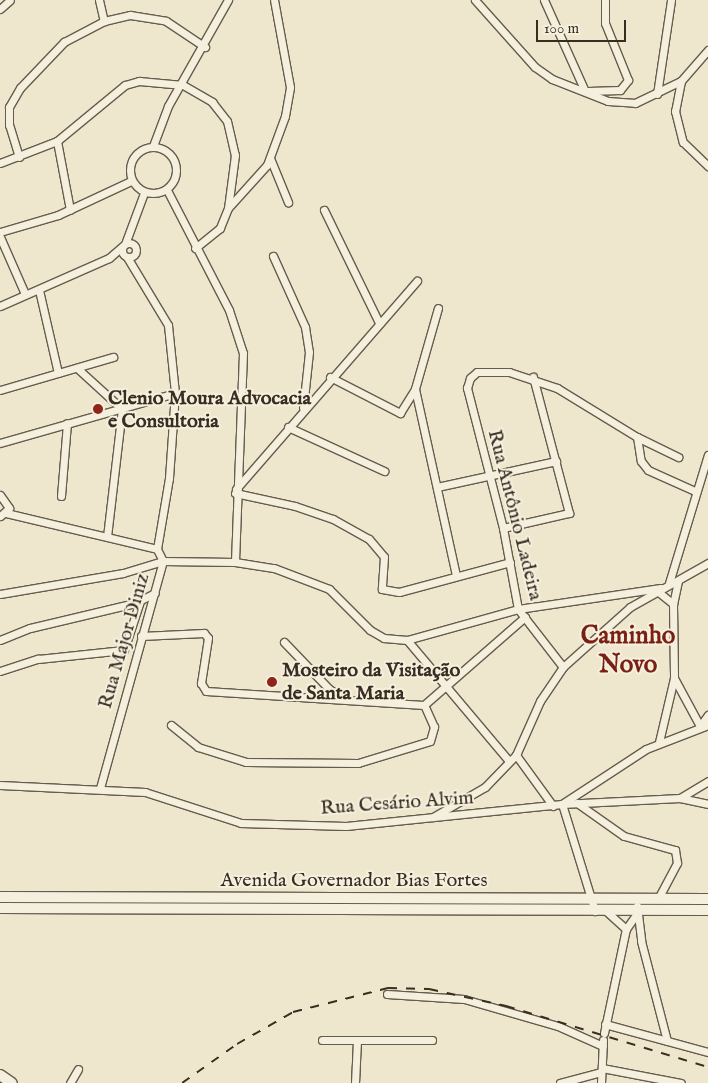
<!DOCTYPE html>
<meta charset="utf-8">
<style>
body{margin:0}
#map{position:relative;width:708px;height:1083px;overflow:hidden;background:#efe7cd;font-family:"IM FELL English",serif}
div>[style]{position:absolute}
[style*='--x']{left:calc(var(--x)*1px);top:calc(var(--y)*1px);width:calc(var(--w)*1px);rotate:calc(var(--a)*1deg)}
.roads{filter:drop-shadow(1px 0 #665c4d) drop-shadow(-1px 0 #665c4d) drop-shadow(0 1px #665c4d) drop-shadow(0 -1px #665c4d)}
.street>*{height:7px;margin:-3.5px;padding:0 3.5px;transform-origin:3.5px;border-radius:3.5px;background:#f5efde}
.street>.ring{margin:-3.5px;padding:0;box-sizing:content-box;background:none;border:7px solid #f5efde;border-radius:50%}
.secondary>*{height:10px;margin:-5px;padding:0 5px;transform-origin:5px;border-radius:5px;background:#f5efde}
.rail>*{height:2px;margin-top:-1px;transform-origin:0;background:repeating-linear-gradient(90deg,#392d22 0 9px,transparent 0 18px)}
.dots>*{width:14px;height:14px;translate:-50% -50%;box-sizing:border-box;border:2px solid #f5efde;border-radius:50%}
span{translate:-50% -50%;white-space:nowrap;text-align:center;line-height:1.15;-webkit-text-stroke:4px #f5efde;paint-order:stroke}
.poi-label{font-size:20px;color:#392d22;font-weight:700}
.left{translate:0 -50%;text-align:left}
.street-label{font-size:20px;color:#392d22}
.district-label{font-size:25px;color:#7a1f14;font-weight:700}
.scale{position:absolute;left:536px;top:20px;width:90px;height:22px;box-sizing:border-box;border:2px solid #392d22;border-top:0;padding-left:6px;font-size:15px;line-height:18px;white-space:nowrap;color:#392d22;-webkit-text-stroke:4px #f5efde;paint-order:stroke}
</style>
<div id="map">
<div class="roads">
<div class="street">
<i style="--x:99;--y:0;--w:22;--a:77"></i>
<i style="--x:475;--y:0;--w:90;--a:48.2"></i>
<i style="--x:535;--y:67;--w:21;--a:35"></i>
<i style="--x:552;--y:79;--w:60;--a:21.4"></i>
<i style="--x:608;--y:101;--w:27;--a:4"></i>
<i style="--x:635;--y:103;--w:51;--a:-25.6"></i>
<i style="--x:544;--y:0;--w:98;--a:65.8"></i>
<i style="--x:0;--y:9;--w:13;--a:-42"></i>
<i style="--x:708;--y:50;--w:41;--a:131.1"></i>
<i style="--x:681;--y:81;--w:31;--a:101"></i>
<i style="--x:675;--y:111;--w:32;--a:76"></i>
<i style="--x:683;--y:142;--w:35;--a:44"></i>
<i style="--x:588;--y:91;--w:32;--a:-2"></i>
<i style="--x:620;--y:90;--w:13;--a:-51"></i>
<i style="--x:628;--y:80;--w:61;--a:-112"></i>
<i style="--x:605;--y:23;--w:23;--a:-90"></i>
<i style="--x:657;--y:94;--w:95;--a:-81.5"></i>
<i style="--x:57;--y:141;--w:70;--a:79.3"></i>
<i style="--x:153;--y:146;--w:43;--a:-69.4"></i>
<i style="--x:168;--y:106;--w:122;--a:-60.5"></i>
<i class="ring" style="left:130px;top:147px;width:39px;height:39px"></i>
<i style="--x:19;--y:157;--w:34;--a:-107"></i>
<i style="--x:9;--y:125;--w:18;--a:-90"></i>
<i style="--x:9;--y:107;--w:22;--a:-60"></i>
<i style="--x:20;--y:88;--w:64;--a:-46.3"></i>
<i style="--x:64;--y:42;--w:45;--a:-27.7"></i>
<i style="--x:104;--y:21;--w:27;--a:-13"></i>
<i style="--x:130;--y:15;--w:36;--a:9"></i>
<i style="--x:166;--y:21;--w:47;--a:33.7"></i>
<i style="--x:270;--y:158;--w:48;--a:67.8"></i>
<i style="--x:0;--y:163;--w:61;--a:-21.1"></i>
<i style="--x:57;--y:141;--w:88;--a:-39.5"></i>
<i style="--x:125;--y:85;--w:15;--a:-16"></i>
<i style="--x:139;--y:81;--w:44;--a:5.2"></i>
<i style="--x:183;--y:85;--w:34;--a:30"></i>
<i style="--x:212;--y:102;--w:24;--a:52"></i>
<i style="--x:227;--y:121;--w:35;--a:77"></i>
<i style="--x:235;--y:155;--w:53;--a:97.5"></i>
<i style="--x:228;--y:208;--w:22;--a:112"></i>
<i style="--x:220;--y:228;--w:32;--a:141"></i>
<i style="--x:167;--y:190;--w:135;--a:62.7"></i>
<i style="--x:229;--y:310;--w:45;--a:72"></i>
<i style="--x:243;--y:353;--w:209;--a:92.2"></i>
<i style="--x:229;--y:207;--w:57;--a:-47.9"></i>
<i style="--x:267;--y:165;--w:52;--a:-69.8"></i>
<i style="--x:285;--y:116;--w:29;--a:-80"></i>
<i style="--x:290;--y:87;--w:88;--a:-100.4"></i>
<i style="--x:324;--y:210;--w:126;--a:64"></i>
<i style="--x:0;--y:232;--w:60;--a:-16.3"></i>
<i style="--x:58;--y:215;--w:81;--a:-25"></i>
<i style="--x:0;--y:237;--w:62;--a:66.3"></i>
<i class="ring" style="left:122px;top:243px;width:7px;height:7px"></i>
<i style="--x:125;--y:244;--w:54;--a:-69.6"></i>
<i style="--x:273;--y:256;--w:78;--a:65.7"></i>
<i style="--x:305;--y:327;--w:25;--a:81"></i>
<i style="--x:309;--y:352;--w:56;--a:96.1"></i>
<i style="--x:39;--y:290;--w:85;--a:77.1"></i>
<i style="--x:0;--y:306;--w:119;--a:-23.8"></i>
<i style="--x:109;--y:258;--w:18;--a:-41"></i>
<i style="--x:438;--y:308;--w:84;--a:105.9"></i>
<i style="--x:415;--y:389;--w:190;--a:77.6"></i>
<i style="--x:77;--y:368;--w:61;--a:42.3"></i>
<i style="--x:122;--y:409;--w:128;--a:96.7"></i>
<i style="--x:330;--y:377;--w:79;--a:27.2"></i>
<i style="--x:400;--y:413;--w:28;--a:-58"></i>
<i style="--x:0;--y:390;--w:118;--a:-16.3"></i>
<i style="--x:288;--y:427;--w:106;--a:24.6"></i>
<i style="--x:637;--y:437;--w:46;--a:26"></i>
<i style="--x:0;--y:443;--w:182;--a:-15.9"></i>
<i style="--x:437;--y:487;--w:122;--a:-12.3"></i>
<i style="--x:236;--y:489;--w:276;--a:-49"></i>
<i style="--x:235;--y:493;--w:61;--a:12.2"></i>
<i style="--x:295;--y:506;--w:40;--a:18.9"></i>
<i style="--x:333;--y:519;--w:41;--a:29.1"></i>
<i style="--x:369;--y:539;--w:23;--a:50"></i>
<i style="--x:384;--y:557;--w:32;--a:94"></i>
<i style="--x:382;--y:589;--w:17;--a:10"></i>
<i style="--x:399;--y:592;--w:115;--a:-15.1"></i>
<i style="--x:0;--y:495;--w:16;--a:55"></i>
<i style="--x:9;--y:508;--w:12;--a:138"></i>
<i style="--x:61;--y:496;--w:73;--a:-85.3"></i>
<i style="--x:6;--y:513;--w:155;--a:13.4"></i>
<i style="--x:503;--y:528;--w:68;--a:-12.8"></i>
<i style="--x:569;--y:513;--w:141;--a:-104.8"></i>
<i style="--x:678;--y:581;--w:24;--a:102"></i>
<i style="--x:673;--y:604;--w:74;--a:89.2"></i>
<i style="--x:674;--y:678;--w:55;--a:61.6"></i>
<i style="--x:669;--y:583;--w:134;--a:-73.1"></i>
<i style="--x:656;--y:590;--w:22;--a:39"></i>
<i style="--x:0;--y:594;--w:125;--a:-9.7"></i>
<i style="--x:123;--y:573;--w:42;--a:-16.7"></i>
<i style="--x:163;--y:561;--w:72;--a:0.8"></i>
<i style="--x:235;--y:562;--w:39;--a:9"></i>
<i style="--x:274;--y:568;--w:59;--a:20.9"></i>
<i style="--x:329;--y:589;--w:58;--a:45"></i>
<i style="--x:370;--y:630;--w:16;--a:30"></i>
<i style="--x:384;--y:638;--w:23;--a:5"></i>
<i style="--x:407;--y:640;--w:115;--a:-15.6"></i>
<i style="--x:518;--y:609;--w:144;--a:-8.4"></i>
<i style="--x:141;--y:636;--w:63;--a:-2.7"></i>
<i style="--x:204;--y:633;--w:6;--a:51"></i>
<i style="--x:208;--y:638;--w:46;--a:98.8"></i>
<i style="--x:201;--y:683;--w:9;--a:58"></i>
<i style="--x:206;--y:691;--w:218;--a:3.7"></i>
<i style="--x:0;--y:640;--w:32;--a:-22"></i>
<i style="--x:30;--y:628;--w:108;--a:-13.4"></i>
<i style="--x:135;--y:603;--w:22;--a:-27"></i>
<i style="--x:407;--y:640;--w:158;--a:49.9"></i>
<i style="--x:284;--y:642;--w:65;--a:46.2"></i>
<i style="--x:329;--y:689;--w:17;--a:33"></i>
<i style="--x:563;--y:667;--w:73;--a:-127.8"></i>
<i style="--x:518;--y:609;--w:82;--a:-100.5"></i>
<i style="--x:503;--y:528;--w:145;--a:-104.4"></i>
<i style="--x:467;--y:388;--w:10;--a:-73"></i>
<i style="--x:470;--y:378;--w:9;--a:-41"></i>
<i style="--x:477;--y:372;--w:32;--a:0"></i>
<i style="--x:509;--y:372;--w:51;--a:18.4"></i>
<i style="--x:557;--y:388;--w:94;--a:31.5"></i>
<i style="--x:637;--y:437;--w:24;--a:81"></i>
<i style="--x:641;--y:461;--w:11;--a:52"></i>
<i style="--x:648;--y:470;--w:51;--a:24.1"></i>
<i style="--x:0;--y:671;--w:40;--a:-18"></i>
<i style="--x:38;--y:659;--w:86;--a:-6"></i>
<i style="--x:124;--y:650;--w:52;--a:-71.9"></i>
<i style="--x:424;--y:705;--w:134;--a:-41.1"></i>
<i style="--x:171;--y:725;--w:35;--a:39"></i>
<i style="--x:198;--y:747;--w:50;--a:17.4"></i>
<i style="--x:246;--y:762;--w:112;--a:0.5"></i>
<i style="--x:358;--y:763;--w:75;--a:-17"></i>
<i style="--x:430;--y:741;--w:15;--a:-74"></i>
<i style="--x:434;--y:727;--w:24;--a:-114"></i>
<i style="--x:700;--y:726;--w:14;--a:-54"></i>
<i style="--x:659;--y:742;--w:66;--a:-76.8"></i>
<i style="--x:516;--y:755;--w:63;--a:54"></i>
<i style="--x:0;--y:785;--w:145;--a:2.8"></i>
<i style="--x:145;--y:792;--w:101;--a:17.9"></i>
<i style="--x:241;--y:823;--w:105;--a:1.6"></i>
<i style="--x:346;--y:826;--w:217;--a:-5.8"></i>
<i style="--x:562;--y:804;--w:118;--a:-2.9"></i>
<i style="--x:680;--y:798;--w:29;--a:12"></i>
<i style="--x:100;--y:788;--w:236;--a:-74.5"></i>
<i style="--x:163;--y:561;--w:13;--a:-117"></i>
<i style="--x:157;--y:549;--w:72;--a:-80.4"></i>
<i style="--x:169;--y:478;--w:85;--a:-86"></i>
<i style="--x:175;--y:393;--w:68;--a:-95.9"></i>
<i style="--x:168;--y:325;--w:79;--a:-121.1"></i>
<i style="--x:680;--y:798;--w:33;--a:-31"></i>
<i style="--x:577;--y:803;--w:57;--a:35.1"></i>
<i style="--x:624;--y:836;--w:53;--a:15.4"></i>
<i style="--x:675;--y:850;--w:13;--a:81"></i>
<i style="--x:677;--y:863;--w:40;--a:118"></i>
<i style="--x:562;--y:804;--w:100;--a:-33.2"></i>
<i style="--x:646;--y:749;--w:66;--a:-21.2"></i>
<i style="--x:562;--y:804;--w:112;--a:72.9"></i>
<i style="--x:433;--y:817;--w:60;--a:-30"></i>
<i style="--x:485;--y:787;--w:45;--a:-45.9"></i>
<i style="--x:516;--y:755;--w:59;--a:-66"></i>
<i style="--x:540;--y:701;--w:41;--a:-55.9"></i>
<i style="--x:563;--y:667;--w:90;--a:-41.8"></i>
<i style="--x:630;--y:607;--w:90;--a:-29.4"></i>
<i style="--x:637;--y:906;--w:35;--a:83"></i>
<i style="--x:641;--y:941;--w:103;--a:75.4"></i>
<i style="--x:606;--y:911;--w:27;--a:42"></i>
<i style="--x:387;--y:994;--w:77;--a:3.7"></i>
<i style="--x:464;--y:999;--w:98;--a:16"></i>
<i style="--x:558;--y:1026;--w:49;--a:24"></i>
<i style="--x:605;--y:1024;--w:107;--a:15.2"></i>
<i style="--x:604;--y:1033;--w:106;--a:-78.1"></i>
<i style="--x:626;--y:929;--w:19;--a:-55"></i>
<i style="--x:322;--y:1040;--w:110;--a:0"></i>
<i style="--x:602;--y:1068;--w:80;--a:10.8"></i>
<i style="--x:70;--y:1083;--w:16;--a:-60"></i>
<i style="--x:355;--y:1083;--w:42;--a:-87.3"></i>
<i style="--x:560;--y:1083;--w:42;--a:-15"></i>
<i style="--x:601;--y:1083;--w:43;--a:-87.3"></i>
</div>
<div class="secondary">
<i style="--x:0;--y:897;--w:708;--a:0.16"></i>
<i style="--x:0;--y:908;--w:708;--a:0.16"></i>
<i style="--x:0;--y:1075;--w:14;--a:34"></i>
</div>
</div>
<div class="rail">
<i style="--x:182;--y:1083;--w:67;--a:-35.3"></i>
<i style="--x:237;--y:1044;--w:64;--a:-29.7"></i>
<i style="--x:293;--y:1012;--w:98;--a:-14.2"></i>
<i style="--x:388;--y:988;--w:41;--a:1.4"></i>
<i style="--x:429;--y:989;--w:79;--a:12.4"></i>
<i style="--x:506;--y:1006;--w:211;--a:16.8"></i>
</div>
<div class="dots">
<i style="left:98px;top:409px;background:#8f2418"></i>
<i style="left:272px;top:682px;background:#8f2418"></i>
</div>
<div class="poi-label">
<span class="left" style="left:108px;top:410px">Clenio Moura Advocacia<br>e Consultoria</span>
<span class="left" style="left:282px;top:682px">Mosteiro da Visitação<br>de Santa Maria</span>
</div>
<div class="street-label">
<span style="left:515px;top:515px;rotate:76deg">Rua Antônio Ladeira</span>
<span style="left:124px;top:641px;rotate:-74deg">Rua Major Diniz</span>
<span style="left:397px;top:803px;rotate:-4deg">Rua Cesário Alvim</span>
<span style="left:354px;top:880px">Avenida Governador Bias Fortes</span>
</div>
<div class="district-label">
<span style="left:628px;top:651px">Caminho<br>Novo</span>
</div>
<div class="scale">100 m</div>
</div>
